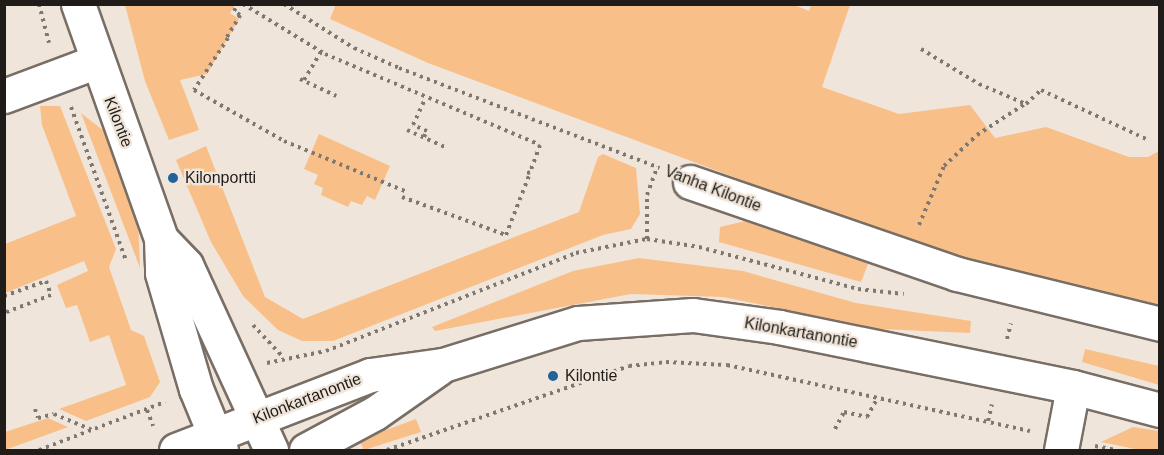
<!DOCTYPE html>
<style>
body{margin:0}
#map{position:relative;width:1164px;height:455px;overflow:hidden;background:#f0e5da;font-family:Arial,sans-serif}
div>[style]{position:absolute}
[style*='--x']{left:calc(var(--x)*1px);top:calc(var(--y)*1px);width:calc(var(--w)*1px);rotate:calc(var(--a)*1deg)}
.green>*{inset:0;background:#f8c088}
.path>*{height:4px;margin-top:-2px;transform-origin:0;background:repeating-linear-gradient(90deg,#7f7871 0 3px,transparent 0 7.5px)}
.roads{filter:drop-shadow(2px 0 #786e65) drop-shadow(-2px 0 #786e65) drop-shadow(0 2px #786e65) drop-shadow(0 -2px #786e65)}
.minor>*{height:33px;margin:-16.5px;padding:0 16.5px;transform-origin:16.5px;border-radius:16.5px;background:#fff}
.dots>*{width:16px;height:16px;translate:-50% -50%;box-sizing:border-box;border:3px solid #f0e5da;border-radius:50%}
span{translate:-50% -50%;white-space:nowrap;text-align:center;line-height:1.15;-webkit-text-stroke:4.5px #f0e5da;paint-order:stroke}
.street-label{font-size:16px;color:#201c19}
.poi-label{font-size:16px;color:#201c19}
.left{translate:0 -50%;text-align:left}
.frame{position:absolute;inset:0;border:6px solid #201c19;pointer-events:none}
</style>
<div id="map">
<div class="green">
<i style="clip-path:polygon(336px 4px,792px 4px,809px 11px,811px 5px,850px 5px,822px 87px,899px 114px,970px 105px,995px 138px,1046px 127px,1129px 157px,1148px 157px,1159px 151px,1159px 306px,922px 247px,428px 63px,330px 19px)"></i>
<i style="clip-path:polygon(125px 5px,235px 5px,230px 13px,239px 19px,207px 74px,180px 80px,199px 130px,169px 140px,145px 81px)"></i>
<i style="clip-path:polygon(40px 106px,60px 106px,116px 249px,109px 267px,131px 330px,144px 336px,160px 382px,150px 397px,86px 421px,59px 409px,126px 385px,109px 335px,90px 342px,77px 305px,66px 308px,57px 285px,88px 271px,84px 261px,5px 293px,5px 244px,76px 216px,42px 125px)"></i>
<i style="clip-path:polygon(81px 113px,104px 131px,138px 218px,140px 268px)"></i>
<i style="clip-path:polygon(319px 134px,390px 166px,375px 200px,367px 196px,362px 205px,351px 201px,348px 207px,321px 195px,323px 188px,314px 184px,318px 175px,304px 169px)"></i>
<i style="clip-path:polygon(206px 146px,265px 297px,303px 319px,579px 212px,598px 157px,603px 154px,636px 168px,640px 214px,631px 229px,603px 235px,333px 341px,302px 341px,278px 330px,243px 296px,211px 242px,176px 160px)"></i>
<i style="clip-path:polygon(758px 218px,870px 259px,861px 282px,719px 242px,720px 227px)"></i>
<i style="clip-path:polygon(639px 258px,743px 271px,856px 303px,971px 321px,970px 333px,880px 329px,723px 297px,631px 294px,435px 331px,432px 327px,573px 271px)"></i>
<i style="clip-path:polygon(1085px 349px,1159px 366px,1159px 385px,1082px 362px)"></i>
<i style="clip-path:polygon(48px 418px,68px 427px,5px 450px,5px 432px)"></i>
<i style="clip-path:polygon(416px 419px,421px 432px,364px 450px,359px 440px)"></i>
<i style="clip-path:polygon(1133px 427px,1159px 431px,1159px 449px,1140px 450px,1101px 442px)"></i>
</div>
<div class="path">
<i style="--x:39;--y:4;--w:40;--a:75.6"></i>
<i style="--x:243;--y:4;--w:96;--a:31.4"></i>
<i style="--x:325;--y:54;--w:233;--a:22.9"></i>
<i style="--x:540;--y:145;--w:30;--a:110"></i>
<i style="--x:284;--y:4;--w:83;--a:32.2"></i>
<i style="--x:354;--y:48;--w:49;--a:24"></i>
<i style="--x:399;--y:68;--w:279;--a:21"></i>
<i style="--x:227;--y:37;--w:26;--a:-59"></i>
<i style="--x:240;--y:15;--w:7;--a:-146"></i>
<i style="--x:234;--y:11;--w:8;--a:-60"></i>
<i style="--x:228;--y:38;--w:62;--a:123.2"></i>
<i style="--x:194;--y:90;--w:103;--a:29.5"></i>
<i style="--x:284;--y:141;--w:131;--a:22.5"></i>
<i style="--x:921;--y:49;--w:68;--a:31.1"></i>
<i style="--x:979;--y:84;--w:51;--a:23.1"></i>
<i style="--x:1026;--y:104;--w:21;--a:-43"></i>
<i style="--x:1041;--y:90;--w:116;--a:25"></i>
<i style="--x:300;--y:79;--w:40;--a:25"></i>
<i style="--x:304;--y:80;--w:33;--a:-59"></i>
<i style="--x:71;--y:107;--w:164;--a:70.3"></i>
<i style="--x:407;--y:130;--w:44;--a:24.2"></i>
<i style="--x:424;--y:137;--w:7;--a:-63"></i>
<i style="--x:427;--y:131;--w:15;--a:-157"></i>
<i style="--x:413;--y:125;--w:29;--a:-65"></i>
<i style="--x:402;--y:197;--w:111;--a:20.1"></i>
<i style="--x:506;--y:235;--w:66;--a:-68.8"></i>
<i style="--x:530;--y:173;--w:4;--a:-166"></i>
<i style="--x:919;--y:225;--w:64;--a:-67"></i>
<i style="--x:944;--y:166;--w:45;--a:-43.2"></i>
<i style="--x:977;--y:135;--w:57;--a:-32.9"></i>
<i style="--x:647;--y:239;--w:44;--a:-90"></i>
<i style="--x:647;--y:195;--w:30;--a:-70"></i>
<i style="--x:4;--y:296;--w:45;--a:-19.7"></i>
<i style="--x:46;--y:281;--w:15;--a:70"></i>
<i style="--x:51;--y:295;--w:50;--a:159"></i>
<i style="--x:253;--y:325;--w:44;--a:46.8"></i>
<i style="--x:1007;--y:339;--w:16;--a:-76"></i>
<i style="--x:267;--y:363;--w:60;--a:-11.5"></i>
<i style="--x:326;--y:351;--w:269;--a:-21.4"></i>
<i style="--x:576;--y:253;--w:72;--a:-11.2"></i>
<i style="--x:647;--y:239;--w:53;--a:8.7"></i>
<i style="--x:699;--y:247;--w:164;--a:14.8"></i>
<i style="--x:858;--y:289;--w:46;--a:6.2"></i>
<i style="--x:35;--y:409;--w:9;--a:72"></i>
<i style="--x:38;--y:418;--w:16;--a:-14"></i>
<i style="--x:54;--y:414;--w:41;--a:22.8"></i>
<i style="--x:147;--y:410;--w:17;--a:69"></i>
<i style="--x:988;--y:421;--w:17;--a:-77"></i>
<i style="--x:835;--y:429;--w:19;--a:-62"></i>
<i style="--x:844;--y:412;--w:24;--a:12"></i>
<i style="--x:867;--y:417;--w:21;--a:-61"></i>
<i style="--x:1095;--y:446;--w:20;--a:11"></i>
<i style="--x:39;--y:450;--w:135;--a:-20.9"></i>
<i style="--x:387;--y:450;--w:256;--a:-19.1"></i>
<i style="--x:629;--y:366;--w:37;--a:-6"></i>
<i style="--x:666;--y:362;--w:61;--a:2.8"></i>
<i style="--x:727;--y:365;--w:310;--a:12.3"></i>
</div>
<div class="roads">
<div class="minor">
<i style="--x:78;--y:4;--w:249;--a:70.5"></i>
<i style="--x:161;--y:239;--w:34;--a:88"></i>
<i style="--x:162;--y:273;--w:121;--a:73.7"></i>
<i style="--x:196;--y:389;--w:66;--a:67.7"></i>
<i style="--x:4;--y:96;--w:97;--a:-20.5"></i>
<i style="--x:690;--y:182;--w:282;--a:19"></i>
<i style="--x:957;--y:274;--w:209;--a:13.8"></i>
<i style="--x:161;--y:239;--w:36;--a:46"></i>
<i style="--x:186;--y:265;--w:204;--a:65.3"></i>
<i style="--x:176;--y:450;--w:208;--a:-21.1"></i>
<i style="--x:370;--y:375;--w:74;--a:-7.8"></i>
<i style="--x:443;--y:365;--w:141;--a:-17.3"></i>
<i style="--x:578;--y:323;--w:115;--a:-4"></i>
<i style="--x:693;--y:315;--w:87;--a:7.9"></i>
<i style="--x:779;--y:327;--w:300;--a:11.5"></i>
<i style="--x:1073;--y:387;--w:90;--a:14.8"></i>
<i style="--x:306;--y:450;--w:78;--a:-28.2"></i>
<i style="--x:375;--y:413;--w:78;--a:-35.1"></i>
<i style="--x:1061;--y:450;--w:64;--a:-79.2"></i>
</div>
</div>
<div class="dots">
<i style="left:173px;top:178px;background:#1f6398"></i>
<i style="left:553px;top:376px;background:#1f6398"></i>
</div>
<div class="street-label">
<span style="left:118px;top:122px;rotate:69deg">Kilontie</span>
<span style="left:713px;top:189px;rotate:21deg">Vanha Kilontie</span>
<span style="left:801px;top:333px;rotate:10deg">Kilonkartanontie</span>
<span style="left:307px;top:399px;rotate:-21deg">Kilonkartanontie</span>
</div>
<div class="poi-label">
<span class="left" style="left:185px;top:178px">Kilonportti</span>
<span class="left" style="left:565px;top:376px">Kilontie</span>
</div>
<div class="frame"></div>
</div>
